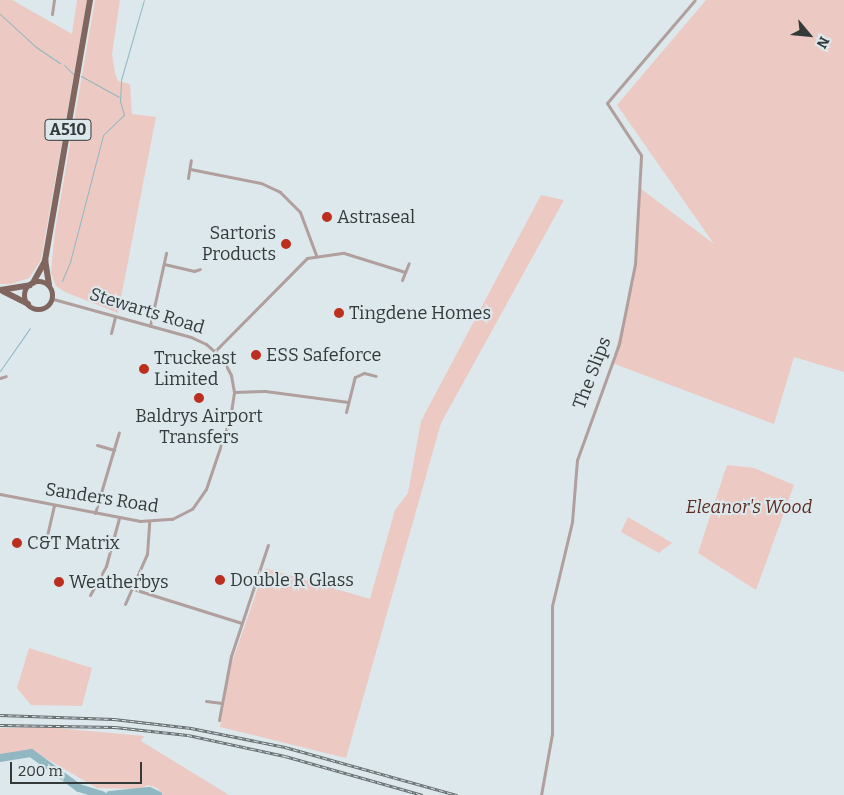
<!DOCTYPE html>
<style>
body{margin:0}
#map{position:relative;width:844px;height:795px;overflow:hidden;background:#dde8ec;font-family:Bitter,serif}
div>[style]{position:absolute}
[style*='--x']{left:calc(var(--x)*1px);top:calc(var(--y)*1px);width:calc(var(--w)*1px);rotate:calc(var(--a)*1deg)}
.green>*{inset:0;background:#ecc9c2}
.stream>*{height:1px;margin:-0.5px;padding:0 0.5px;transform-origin:0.5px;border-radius:0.5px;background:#91b7c2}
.river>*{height:8px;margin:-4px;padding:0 4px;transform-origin:4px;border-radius:4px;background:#91b7c2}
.minor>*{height:3px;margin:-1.5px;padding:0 1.5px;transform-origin:1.5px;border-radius:1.5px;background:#b09f9c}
.primary>*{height:5.5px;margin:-2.75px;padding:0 2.75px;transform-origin:2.75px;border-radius:2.75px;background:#81655f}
.primary>.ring{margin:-2.75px;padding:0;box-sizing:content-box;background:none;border:5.5px solid #81655f;border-radius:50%}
.rail>*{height:3px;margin-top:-1.5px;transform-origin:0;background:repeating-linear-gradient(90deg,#dde8ec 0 4px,#646b6d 0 8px);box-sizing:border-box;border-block:1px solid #646b6d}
.dots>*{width:14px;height:14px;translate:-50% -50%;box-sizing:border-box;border:2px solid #dde8ec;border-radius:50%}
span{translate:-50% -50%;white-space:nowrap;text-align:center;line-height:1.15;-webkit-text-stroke:4px #dde8ec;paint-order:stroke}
.shield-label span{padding:1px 4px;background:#dde8ec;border:1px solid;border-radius:4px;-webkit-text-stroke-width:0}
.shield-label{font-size:16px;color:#34393a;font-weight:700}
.poi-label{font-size:18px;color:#34393a}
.left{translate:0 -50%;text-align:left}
.right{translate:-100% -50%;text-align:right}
.street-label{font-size:18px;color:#34393a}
.park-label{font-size:18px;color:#5d2c24;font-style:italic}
.north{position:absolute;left:784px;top:10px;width:50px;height:50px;-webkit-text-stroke:4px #dde8ec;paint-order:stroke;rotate:118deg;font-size:14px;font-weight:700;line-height:20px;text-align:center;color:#34393a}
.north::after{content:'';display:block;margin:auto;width:18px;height:22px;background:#34393a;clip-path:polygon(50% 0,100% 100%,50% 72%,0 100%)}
.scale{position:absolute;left:10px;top:762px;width:132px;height:22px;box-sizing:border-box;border:2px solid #34393a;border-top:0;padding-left:6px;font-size:15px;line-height:18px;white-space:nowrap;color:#34393a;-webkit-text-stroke:4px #dde8ec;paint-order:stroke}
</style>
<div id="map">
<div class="green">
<i style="clip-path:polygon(0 0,12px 0,72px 34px,77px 0,87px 0,41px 260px,29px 278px,11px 284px,0 284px)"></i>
<i style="clip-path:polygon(95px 0,120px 0,112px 54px,115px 73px,118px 81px,130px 84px,132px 114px,156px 117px,118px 313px,65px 292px,56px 286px,51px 273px,55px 231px)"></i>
<i style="clip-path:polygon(706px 0,844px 0,844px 372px,794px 357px,774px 424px,612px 363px,634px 281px,640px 188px,714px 244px,617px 105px)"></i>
<i style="clip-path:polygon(541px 195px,564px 200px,441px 423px,346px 758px,220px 727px,231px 665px,265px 568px,370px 599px,395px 510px,408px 493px,421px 421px)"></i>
<i style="clip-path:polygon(727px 465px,754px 468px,794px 485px,756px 590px,698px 553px)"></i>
<i style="clip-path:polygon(628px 517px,672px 543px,659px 553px,621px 532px)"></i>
<i style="clip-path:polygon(29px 648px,92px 668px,82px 706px,31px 705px,17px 688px)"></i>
<i style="clip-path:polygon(45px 727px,144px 736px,141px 741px,229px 795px,163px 795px,157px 788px,148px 785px,140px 789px,97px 788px,35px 752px,33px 757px,25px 753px,0 758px,0 728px)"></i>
</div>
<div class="stream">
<i style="--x:0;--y:14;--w:49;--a:42.5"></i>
<i style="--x:36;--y:47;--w:29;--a:34"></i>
<i style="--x:64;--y:65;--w:13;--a:45"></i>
<i style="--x:81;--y:76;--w:43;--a:28.9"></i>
<i style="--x:62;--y:281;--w:21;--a:-67"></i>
<i style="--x:70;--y:262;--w:131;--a:-75.4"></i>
<i style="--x:103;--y:135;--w:29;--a:-44"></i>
<i style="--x:124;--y:115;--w:15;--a:-106"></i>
<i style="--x:120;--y:101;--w:21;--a:-87"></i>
<i style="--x:121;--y:80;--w:83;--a:-74"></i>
<i style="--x:0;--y:371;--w:52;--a:-55.1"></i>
</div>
<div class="river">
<i style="--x:0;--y:758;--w:31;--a:-9"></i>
<i style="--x:31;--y:753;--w:59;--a:36.1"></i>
<i style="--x:79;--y:788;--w:24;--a:17"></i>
<i style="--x:110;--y:795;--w:39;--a:-6"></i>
<i style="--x:149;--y:791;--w:10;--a:24"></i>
</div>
<div class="minor">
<i style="--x:52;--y:14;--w:14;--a:-82"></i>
<i style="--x:190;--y:169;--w:72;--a:11.2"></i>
<i style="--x:261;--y:183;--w:21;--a:25"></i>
<i style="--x:280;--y:192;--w:28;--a:45"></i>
<i style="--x:300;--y:212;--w:46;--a:69.6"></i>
<i style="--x:188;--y:178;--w:18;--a:-81"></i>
<i style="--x:164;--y:264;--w:31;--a:13"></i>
<i style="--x:194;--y:271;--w:6;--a:-18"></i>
<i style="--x:402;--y:280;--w:18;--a:-68"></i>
<i style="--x:150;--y:326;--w:75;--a:-77.6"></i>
<i style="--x:111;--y:333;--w:16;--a:-76"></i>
<i style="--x:215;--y:351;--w:131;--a:-45.3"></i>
<i style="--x:307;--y:258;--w:37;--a:-8"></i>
<i style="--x:344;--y:253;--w:64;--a:17.3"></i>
<i style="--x:0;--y:378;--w:6;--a:-18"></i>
<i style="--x:234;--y:392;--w:31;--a:-2"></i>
<i style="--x:265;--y:391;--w:84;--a:7.5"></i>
<i style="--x:346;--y:412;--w:36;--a:-76"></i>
<i style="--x:355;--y:377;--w:10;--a:-24"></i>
<i style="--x:364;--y:373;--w:12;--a:14"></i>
<i style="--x:97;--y:445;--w:18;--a:16"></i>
<i style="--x:0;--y:494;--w:143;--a:10.9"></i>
<i style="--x:140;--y:521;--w:32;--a:-4"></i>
<i style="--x:172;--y:519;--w:22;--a:-27"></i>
<i style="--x:192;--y:509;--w:24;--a:-55"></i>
<i style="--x:206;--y:489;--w:75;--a:-71.3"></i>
<i style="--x:230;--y:418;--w:26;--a:-81"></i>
<i style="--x:234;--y:392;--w:17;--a:-100"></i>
<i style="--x:231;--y:375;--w:19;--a:-118"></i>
<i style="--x:222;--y:358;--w:21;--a:-139"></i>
<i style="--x:206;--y:344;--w:17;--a:-155"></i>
<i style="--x:191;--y:337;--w:143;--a:-164.6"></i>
<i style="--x:95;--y:513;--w:84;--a:-73.5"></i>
<i style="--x:46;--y:540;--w:36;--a:-77"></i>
<i style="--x:130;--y:588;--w:117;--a:17.4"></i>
<i style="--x:90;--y:595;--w:33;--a:-61"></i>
<i style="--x:106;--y:566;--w:50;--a:-74.8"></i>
<i style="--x:125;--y:604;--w:55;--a:-66.3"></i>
<i style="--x:147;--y:554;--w:32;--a:-86"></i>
<i style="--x:206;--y:701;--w:16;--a:7"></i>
<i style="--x:219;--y:720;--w:65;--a:-79.4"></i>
<i style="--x:231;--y:656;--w:117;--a:-71.6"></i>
<i style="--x:541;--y:795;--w:62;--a:-79.8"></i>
<i style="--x:552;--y:734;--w:128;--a:-90"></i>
<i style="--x:552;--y:606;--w:86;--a:-76.6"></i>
<i style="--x:572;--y:522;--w:62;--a:-85.4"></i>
<i style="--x:577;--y:460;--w:123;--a:-70.1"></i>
<i style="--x:619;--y:344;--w:82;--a:-78.7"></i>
<i style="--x:635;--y:264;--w:109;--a:-86.8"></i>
<i style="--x:641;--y:155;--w:62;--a:-123.2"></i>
<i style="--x:607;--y:103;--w:135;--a:-49.5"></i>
</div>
<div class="primary">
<i class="ring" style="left:25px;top:282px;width:22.5px;height:22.5px"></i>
<i style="--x:33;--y:283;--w:25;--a:-61"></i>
<i style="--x:49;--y:285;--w:24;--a:-99"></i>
<i style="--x:45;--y:261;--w:265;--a:-80.2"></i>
<i style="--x:0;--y:290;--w:30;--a:-9"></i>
<i style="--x:3;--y:291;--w:28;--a:27"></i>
</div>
<div class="rail">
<i style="--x:0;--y:715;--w:114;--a:2"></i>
<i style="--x:114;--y:719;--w:78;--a:6.7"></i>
<i style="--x:191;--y:728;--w:96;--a:11.4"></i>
<i style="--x:285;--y:747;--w:179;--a:15.6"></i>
<i style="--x:0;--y:725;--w:115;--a:1"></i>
<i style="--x:115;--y:727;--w:73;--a:6.3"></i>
<i style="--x:188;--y:735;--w:99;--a:12.2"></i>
<i style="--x:285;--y:756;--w:143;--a:15.8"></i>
</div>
<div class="dots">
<i style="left:327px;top:217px;background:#bc2f1e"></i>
<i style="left:286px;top:244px;background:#bc2f1e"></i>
<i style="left:339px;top:313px;background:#bc2f1e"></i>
<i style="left:256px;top:355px;background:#bc2f1e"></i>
<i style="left:144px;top:369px;background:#bc2f1e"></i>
<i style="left:199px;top:398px;background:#bc2f1e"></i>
<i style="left:17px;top:543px;background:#bc2f1e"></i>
<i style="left:220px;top:580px;background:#bc2f1e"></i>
<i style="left:59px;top:582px;background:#bc2f1e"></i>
</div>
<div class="shield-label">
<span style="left:68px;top:130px">A510</span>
</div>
<div class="poi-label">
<span class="left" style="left:337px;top:217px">Astraseal</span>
<span class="right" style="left:276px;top:244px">Sartoris<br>Products</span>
<span class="left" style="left:349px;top:313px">Tingdene Homes</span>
<span class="left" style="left:266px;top:355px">ESS Safeforce</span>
<span class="left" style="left:154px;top:369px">Truckeast<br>Limited</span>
<span style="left:199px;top:427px">Baldrys Airport<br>Transfers</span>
<span class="left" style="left:27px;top:543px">C&amp;T Matrix</span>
<span class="left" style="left:230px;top:580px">Double R Glass</span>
<span class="left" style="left:69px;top:582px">Weatherbys</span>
</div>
<div class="street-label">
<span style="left:147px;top:311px;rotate:17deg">Stewarts Road</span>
<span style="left:592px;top:373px;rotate:-69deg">The Slips</span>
<span style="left:102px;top:498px;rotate:9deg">Sanders Road</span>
</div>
<div class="park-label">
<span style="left:749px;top:507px">Eleanor's Wood</span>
</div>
<div class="north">N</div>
<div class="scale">200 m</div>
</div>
